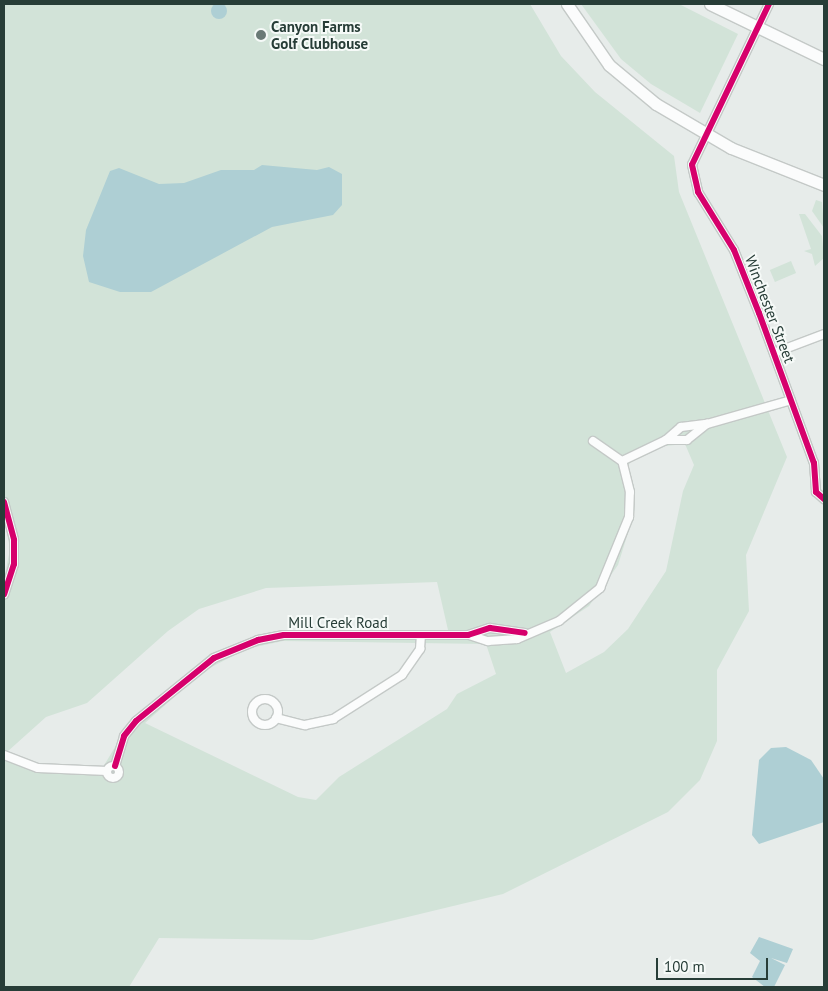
<!DOCTYPE html>
<style>
body{margin:0}
#map{position:relative;width:828px;height:991px;overflow:hidden;background:#e7ecea;font-family:"PT Sans",sans-serif}
div>[style]{position:absolute}
[style*='--x']{left:calc(var(--x)*1px);top:calc(var(--y)*1px);width:calc(var(--w)*1px);rotate:calc(var(--a)*1deg)}
.green>*{inset:0;background:#d2e3d8;transform-origin:0 0}
.water>*{inset:0;background:#aecfd4}
.round{border-radius:50%}
.roads{filter:drop-shadow(1px 0 #c4c9c7) drop-shadow(-1px 0 #c4c9c7) drop-shadow(0 1px #c4c9c7) drop-shadow(0 -1px #c4c9c7)}
.minor>*{height:8px;margin:-4px;padding:0 4px;transform-origin:4px;border-radius:4px;background:#fbfcfc}
.minor>.ring{margin:-4px;padding:0;box-sizing:content-box;background:none;border:8px solid #fbfcfc;border-radius:50%}
.secondary>*{height:11px;margin:-5.5px;padding:0 5.5px;transform-origin:5.5px;border-radius:5.5px;background:#fbfcfc}
.cycleway>*{height:6px;margin:-3px;padding:0 3px;transform-origin:3px;border-radius:3px;background:#d6006c}
.dots>*{width:14px;height:14px;translate:-50% -50%;box-sizing:border-box;border:2px solid #f6faf8;border-radius:50%}
span{translate:-50% -50%;white-space:nowrap;text-align:center;line-height:1.15;-webkit-text-stroke:4px #f6faf8;paint-order:stroke}
.poi-label{font-size:15px;color:#273d37;font-weight:700}
.left{translate:0 -50%;text-align:left}
.street-label{font-size:15px;color:#273d37}
.frame{position:absolute;inset:0;border:5px solid #273d37;pointer-events:none}
.scale{position:absolute;left:656px;top:958px;width:112px;height:22px;box-sizing:border-box;border:2px solid #273d37;border-top:0;padding-left:6px;font-size:15px;line-height:18px;white-space:nowrap;color:#273d37;-webkit-text-stroke:4px #f6faf8;paint-order:stroke}
</style>
<div id="map">
<div class="green">
<i style="clip-path:polygon(evenodd,4px 4px,530px 4px,561px 56px,595px 92px,674px 156px,679px 192px,787px 457px,746px 555px,749px 611px,717px 670px,717px 741px,700px 780px,668px 812px,503px 894px,312px 940px,159px 938px,129px 987px,4px 987px,4px 580px,10px 549px,4px 519px,4px 4px,685px 444px,694px 465px,683px 491px,666px 571px,628px 629px,604px 652px,566px 673px,550px 632px,589px 606px,618px 565px,632px 520px,634px 499px,627px 467px,633px 459px,665px 446px,685px 444px,4px 4px,437px 582px,448px 630px,278px 632px,255px 636px,210px 654px,132px 719px,103px 767px,39px 764px,7px 752px,46px 717px,87px 703px,168px 631px,199px 609px,266px 588px,437px 582px,4px 4px,283px 641px,486px 644px,496px 674px,457px 694px,447px 709px,339px 777px,316px 800px,298px 797px,145px 723px,202px 672px,246px 649px,283px 641px)"></i>
<i style="clip-path:polygon(581px 4px,679px 4px,738px 34px,700px 113px,651px 84px,621px 59px)"></i>
<i style="clip-path:polygon(816px 200px,822px 202px,824px 228px,812px 211px)"></i>
<i style="clip-path:polygon(799px 214px,805px 214px,822px 236px,824px 258px,815px 266px,812px 254px,804px 251px,811px 249px)"></i>
<i style="left:791px;top:261px;width:13px;height:23px;rotate:67deg"></i>
</div>
<div class="water">
<i class="round" style="left:211px;top:3px;width:16px;height:16px"></i>
<i style="clip-path:polygon(262px 165px,317px 170px,329px 167px,342px 174px,342px 205px,333px 215px,272px 227px,151px 292px,120px 292px,89px 282px,83px 256px,86px 230px,110px 171px,119px 168px,159px 184px,184px 183px,221px 170px,254px 170px)"></i>
<i style="clip-path:polygon(786px 747px,811px 760px,824px 779px,824px 822px,759px 844px,752px 835px,759px 760px,771px 748px)"></i>
<i style="clip-path:polygon(759px 937px,793px 949px,787px 963px,771px 958px,785px 965px,774px 987px,765px 987px,752px 977px,760px 961px,750px 953px)"></i>
</div>
<div class="roads">
<div class="minor">
<i style="--x:769;--y:4;--w:178;--a:115.6"></i>
<i style="--x:692;--y:165;--w:28;--a:77"></i>
<i style="--x:698;--y:192;--w:68;--a:58.2"></i>
<i style="--x:734;--y:250;--w:68;--a:68.4"></i>
<i style="--x:759;--y:313;--w:160;--a:69.9"></i>
<i style="--x:814;--y:463;--w:29;--a:86"></i>
<i style="--x:816;--y:492;--w:11;--a:41"></i>
<i style="--x:774;--y:353;--w:53;--a:-20.8"></i>
<i style="--x:666;--y:440;--w:21;--a:0"></i>
<i style="--x:687;--y:440;--w:26;--a:-39"></i>
<i style="--x:593;--y:441;--w:35;--a:35"></i>
<i style="--x:4;--y:502;--w:39;--a:75"></i>
<i style="--x:14;--y:540;--w:24;--a:90"></i>
<i style="--x:14;--y:564;--w:32;--a:108"></i>
<i style="--x:469;--y:635;--w:20;--a:18"></i>
<i style="--x:488;--y:641;--w:29;--a:-4"></i>
<i style="--x:517;--y:639;--w:46;--a:-23.2"></i>
<i style="--x:559;--y:621;--w:53;--a:-38.8"></i>
<i style="--x:600;--y:588;--w:77;--a:-67.8"></i>
<i style="--x:629;--y:517;--w:25;--a:-88"></i>
<i style="--x:630;--y:492;--w:32;--a:-104"></i>
<i style="--x:622;--y:461;--w:49;--a:-25.5"></i>
<i style="--x:666;--y:440;--w:20;--a:-41"></i>
<i style="--x:681;--y:427;--w:26;--a:-7"></i>
<i style="--x:707;--y:424;--w:87;--a:-15.9"></i>
<i class="ring" style="left:252px;top:699px;width:18px;height:18px"></i>
<i style="--x:276;--y:718;--w:30;--a:14"></i>
<i style="--x:305;--y:725;--w:29;--a:-12"></i>
<i style="--x:333;--y:719;--w:82;--a:-32.5"></i>
<i style="--x:402;--y:675;--w:32;--a:-55"></i>
<i style="--x:420;--y:649;--w:14;--a:-86"></i>
<i style="--x:4;--y:755;--w:36;--a:21"></i>
<i style="--x:38;--y:768;--w:69;--a:2.5"></i>
<i class="ring" style="left:107px;top:766px;width:4px;height:4px"></i>
<i style="--x:115;--y:766;--w:31;--a:-73"></i>
<i style="--x:124;--y:736;--w:19;--a:-51"></i>
<i style="--x:136;--y:721;--w:100;--a:-38.9"></i>
<i style="--x:214;--y:658;--w:48;--a:-22.2"></i>
<i style="--x:258;--y:640;--w:26;--a:-11"></i>
<i style="--x:284;--y:635;--w:184;--a:0"></i>
<i style="--x:468;--y:635;--w:23;--a:-18"></i>
<i style="--x:490;--y:628;--w:35;--a:8"></i>
</div>
<div class="secondary">
<i style="--x:567;--y:4;--w:74;--a:55.5"></i>
<i style="--x:609;--y:65;--w:61;--a:39.7"></i>
<i style="--x:656;--y:104;--w:87;--a:30.4"></i>
<i style="--x:731;--y:148;--w:100;--a:21.7"></i>
<i style="--x:710;--y:4;--w:127;--a:25.8"></i>
</div>
</div>
<div class="cycleway">
<i style="--x:769;--y:4;--w:178;--a:115.6"></i>
<i style="--x:692;--y:165;--w:28;--a:77"></i>
<i style="--x:698;--y:192;--w:68;--a:58.2"></i>
<i style="--x:734;--y:250;--w:68;--a:68.4"></i>
<i style="--x:759;--y:313;--w:160;--a:69.9"></i>
<i style="--x:814;--y:463;--w:29;--a:86"></i>
<i style="--x:816;--y:492;--w:11;--a:41"></i>
<i style="--x:4;--y:502;--w:39;--a:75"></i>
<i style="--x:14;--y:540;--w:24;--a:90"></i>
<i style="--x:14;--y:564;--w:32;--a:108"></i>
<i style="--x:115;--y:766;--w:31;--a:-73"></i>
<i style="--x:124;--y:736;--w:19;--a:-51"></i>
<i style="--x:136;--y:721;--w:100;--a:-38.9"></i>
<i style="--x:214;--y:658;--w:48;--a:-22.2"></i>
<i style="--x:258;--y:640;--w:26;--a:-11"></i>
<i style="--x:284;--y:635;--w:184;--a:0"></i>
<i style="--x:468;--y:635;--w:23;--a:-18"></i>
<i style="--x:490;--y:628;--w:35;--a:8"></i>
</div>
<div class="dots">
<i style="left:261px;top:35px;background:#6a7a76"></i>
</div>
<div class="poi-label">
<span class="left" style="left:271px;top:35px">Canyon Farms<br>Golf Clubhouse</span>
</div>
<div class="street-label">
<span style="left:770px;top:309px;rotate:69deg">Winchester Street</span>
<span style="left:338px;top:623px">Mill Creek Road</span>
</div>
<div class="frame"></div>
<div class="scale">100 m</div>
</div>
